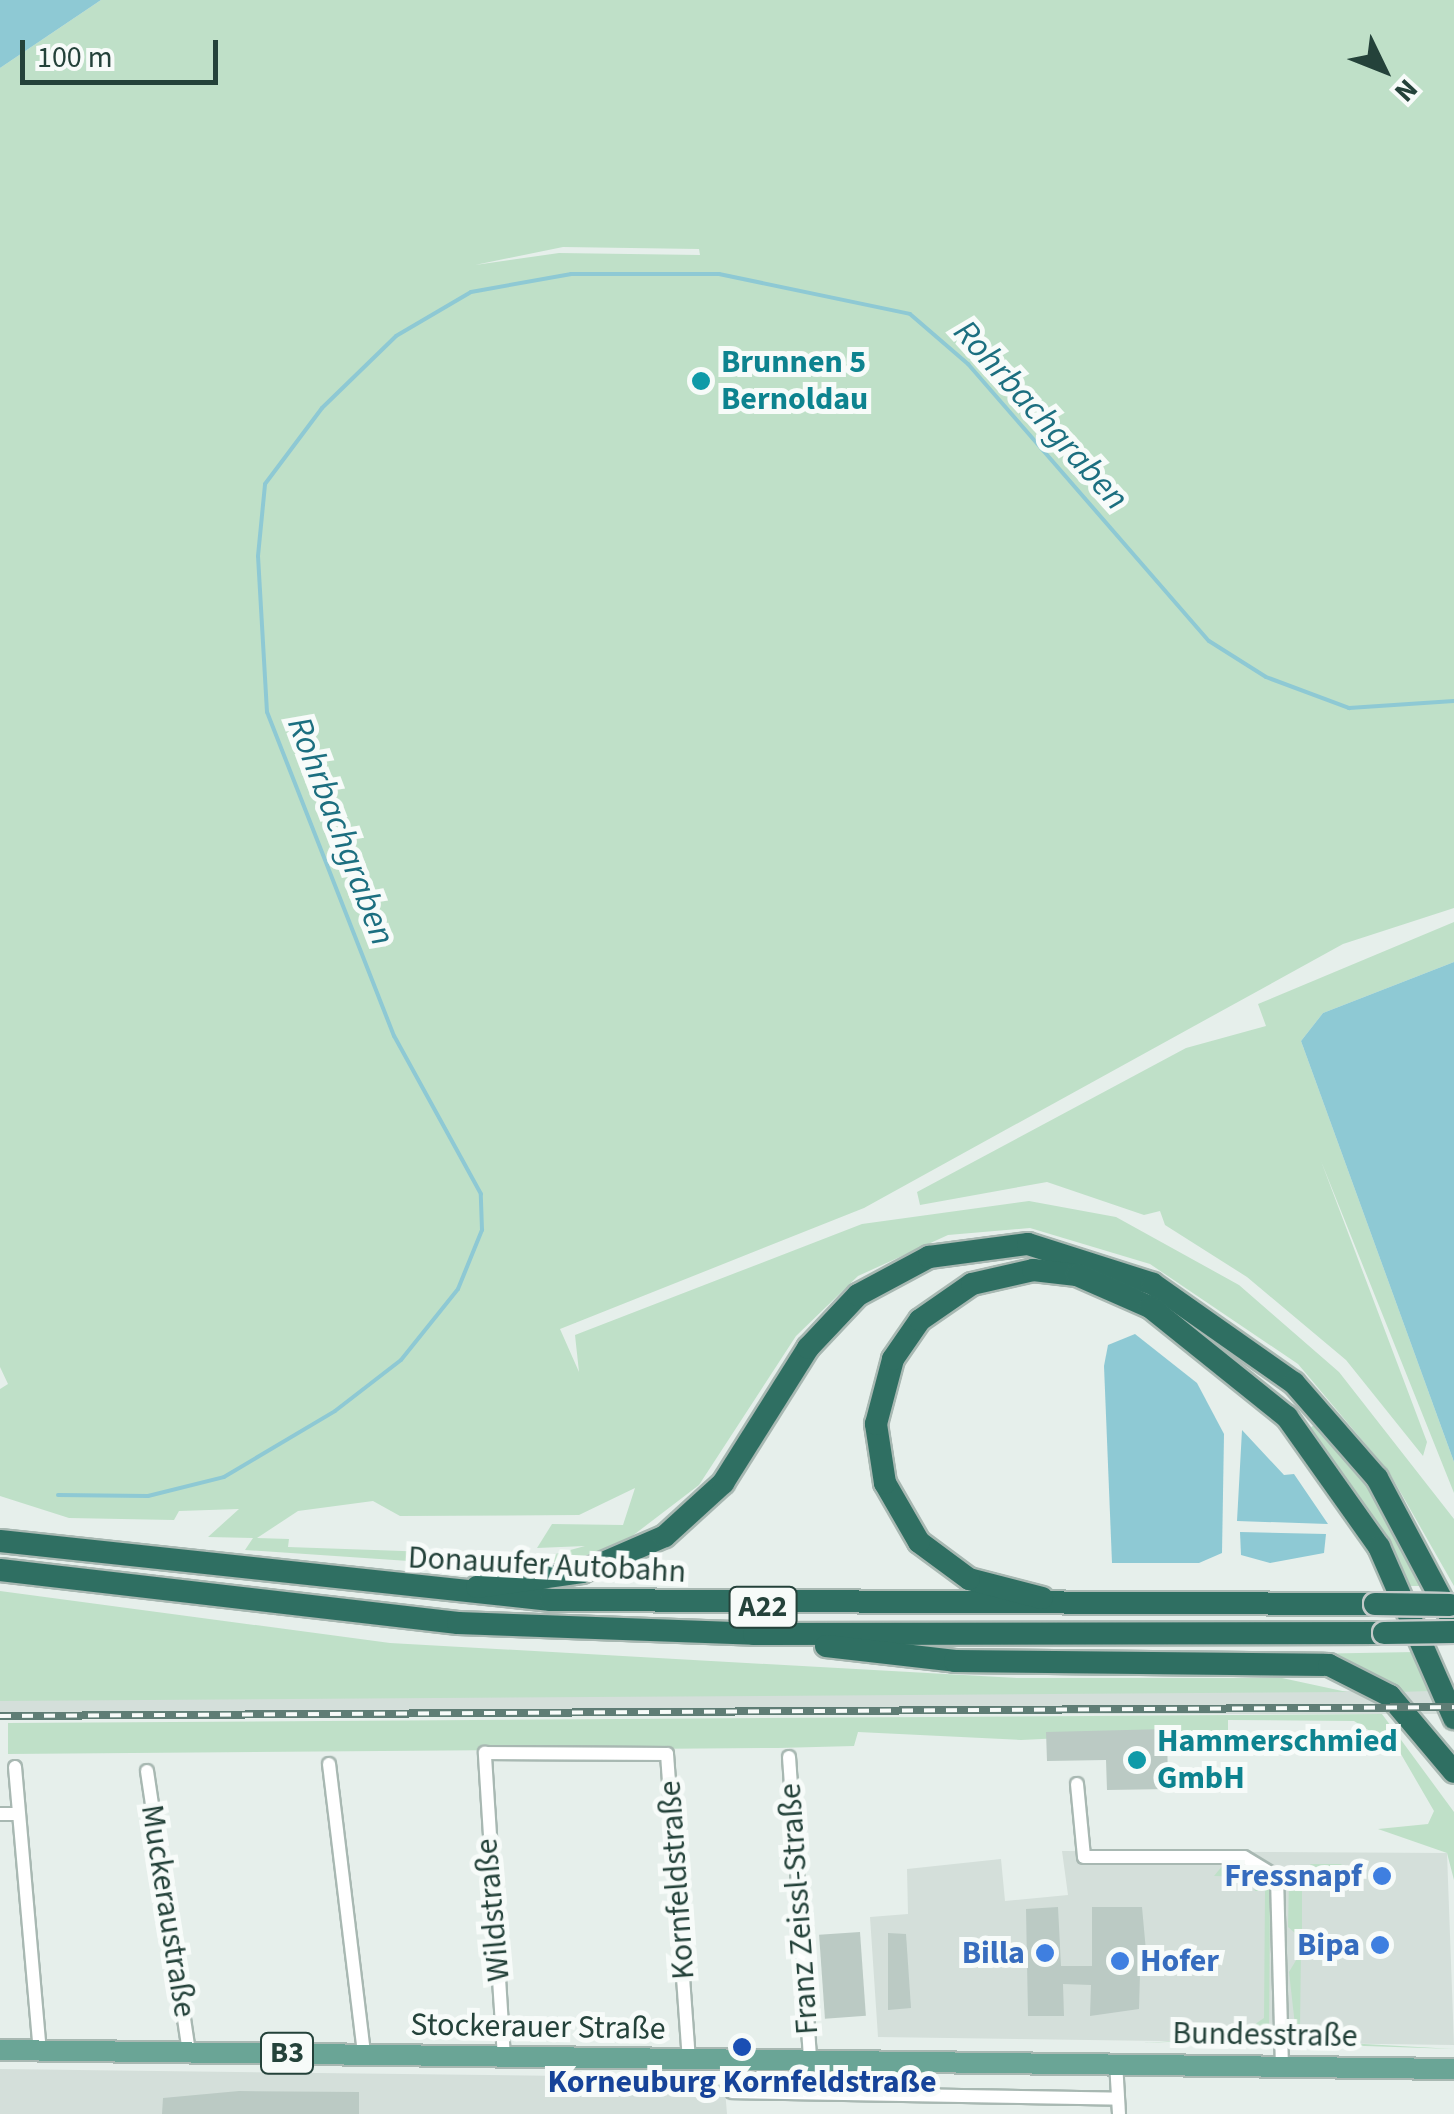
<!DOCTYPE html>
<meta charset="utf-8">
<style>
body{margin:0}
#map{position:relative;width:1454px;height:2114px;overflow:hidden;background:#e6efeb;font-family:"Source Sans 3",sans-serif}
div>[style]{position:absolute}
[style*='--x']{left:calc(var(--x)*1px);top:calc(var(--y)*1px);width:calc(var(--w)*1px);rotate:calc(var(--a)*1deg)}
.built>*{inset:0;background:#d4dfda;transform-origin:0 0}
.green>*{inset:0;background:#bfe0c8}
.water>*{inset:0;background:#8ec9d4}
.stream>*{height:4px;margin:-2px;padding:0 2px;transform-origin:2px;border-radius:2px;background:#8ec9d4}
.building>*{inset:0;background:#bbcac4;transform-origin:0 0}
.roads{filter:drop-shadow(2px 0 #a8b8b2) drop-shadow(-2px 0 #a8b8b2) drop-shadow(0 2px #a8b8b2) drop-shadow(0 -2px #a8b8b2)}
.minor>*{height:12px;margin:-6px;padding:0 6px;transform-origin:6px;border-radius:6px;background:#fff}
.primary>*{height:20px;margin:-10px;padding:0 10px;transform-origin:10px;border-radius:10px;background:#6aa596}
.motorway>*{height:22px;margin:-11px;padding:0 11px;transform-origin:11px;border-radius:11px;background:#2f6f62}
.rail>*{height:8px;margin-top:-4px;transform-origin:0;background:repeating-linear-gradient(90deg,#f7fbf9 0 11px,#5f7d75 0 22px);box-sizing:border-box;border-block:2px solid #5f7d75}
.bridges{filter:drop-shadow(2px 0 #c2cac8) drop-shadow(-2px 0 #c2cac8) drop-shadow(0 2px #c2cac8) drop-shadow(0 -2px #c2cac8)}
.motorway-bridge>*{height:22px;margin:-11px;padding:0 11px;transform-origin:11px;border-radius:11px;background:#2f6f62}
.dots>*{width:28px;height:28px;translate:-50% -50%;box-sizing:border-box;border:5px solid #f7fbf9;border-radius:50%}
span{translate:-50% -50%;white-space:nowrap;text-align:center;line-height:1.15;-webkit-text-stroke:10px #f7fbf9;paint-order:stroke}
.shield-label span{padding:2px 8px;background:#f7fbf9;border:2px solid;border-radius:8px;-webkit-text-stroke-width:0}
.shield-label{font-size:30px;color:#24423a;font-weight:700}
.culture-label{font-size:32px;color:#0d838f;font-weight:700}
.left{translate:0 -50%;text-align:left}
.street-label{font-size:32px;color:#24423a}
.shop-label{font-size:32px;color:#366cbe;font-weight:700}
.right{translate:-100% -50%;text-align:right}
.transit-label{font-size:32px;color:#164399;font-weight:700}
.water-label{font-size:35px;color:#1c6f80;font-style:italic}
.north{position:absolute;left:1334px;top:20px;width:100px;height:100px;-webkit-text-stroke:8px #f7fbf9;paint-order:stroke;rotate:133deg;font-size:28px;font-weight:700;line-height:40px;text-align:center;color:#24423a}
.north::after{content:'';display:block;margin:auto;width:35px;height:45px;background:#24423a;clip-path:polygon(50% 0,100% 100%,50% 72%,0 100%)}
.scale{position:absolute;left:20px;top:40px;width:198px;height:45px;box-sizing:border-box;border:5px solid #24423a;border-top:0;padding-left:12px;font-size:30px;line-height:35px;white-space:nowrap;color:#24423a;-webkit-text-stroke:8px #f7fbf9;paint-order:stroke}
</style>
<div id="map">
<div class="built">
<i style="left:1454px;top:1691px;width:23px;height:1454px;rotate:90deg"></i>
<i style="clip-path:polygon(1062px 1851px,1447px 1853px,1454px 2045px,878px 2037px,870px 1917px,908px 1914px,907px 1869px,1001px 1859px,1005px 1901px,1068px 1895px)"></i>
<i style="clip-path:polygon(0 2069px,724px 2078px,727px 2114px,0 2114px)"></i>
</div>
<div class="green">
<i style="clip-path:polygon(evenodd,101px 0,1454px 0,1454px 908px,1343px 944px,864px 1208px,560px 1329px,579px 1372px,575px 1335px,862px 1224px,1029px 1201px,1116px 1217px,1239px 1285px,1339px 1372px,1454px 1519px,1454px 1586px,1389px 1472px,1298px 1364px,1150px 1264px,1030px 1228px,948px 1235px,858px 1276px,796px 1336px,699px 1485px,627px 1540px,574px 1560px,497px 1567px,245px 1550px,253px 1538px,208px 1537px,239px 1509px,179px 1511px,174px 1520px,69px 1518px,0 1496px,0 1389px,8px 1384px,0 1367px,0 68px,101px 0,563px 247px,699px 249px,700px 255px,559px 253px,475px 265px,563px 247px,101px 0,635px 1488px,623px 1525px,552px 1524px,537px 1548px,585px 1546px,548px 1556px,288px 1547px,289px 1539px,257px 1538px,298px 1511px,373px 1501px,400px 1516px,579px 1515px,635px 1488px)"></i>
<i style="clip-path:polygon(1454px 922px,1454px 962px,1323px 1013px,1301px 1041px,1454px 1462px,1454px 1493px,1321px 1161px,1427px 1442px,1423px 1456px,1346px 1360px,1247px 1277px,1165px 1225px,1160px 1211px,1144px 1215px,1047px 1182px,920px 1205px,917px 1192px,1186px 1048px,1266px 1026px,1258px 1004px)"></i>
<i style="clip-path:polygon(1320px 1420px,1381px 1504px,1425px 1586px,1408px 1586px,1309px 1429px)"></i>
<i style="clip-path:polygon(0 1591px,390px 1643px,1017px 1678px,1282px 1678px,1347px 1692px,0 1701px)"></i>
<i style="clip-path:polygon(1415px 1652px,1431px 1691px,1397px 1692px,1303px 1654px)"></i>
<i style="clip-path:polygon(1382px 1714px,1454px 1812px,1454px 1880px,1447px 1853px,1378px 1829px,1428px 1824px,1434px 1811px,1398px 1749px,1354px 1721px,1228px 1720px,1228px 1730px,1021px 1740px,858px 1732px,854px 1746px,778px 1748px,8px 1754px,8px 1723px)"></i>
<i style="clip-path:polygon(1311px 1864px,1341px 1864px,1349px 1874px,1302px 1874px,1302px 1939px,1288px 1927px,1289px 1880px)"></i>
<i style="clip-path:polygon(1223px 1865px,1258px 1870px,1270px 1883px,1269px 2038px,1142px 2043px,1193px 2040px,1194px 2029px,1239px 2035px,1264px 2018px,1265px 1891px,1255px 1891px,1251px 1877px,1214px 1876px)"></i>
<i style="clip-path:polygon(1301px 1952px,1300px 2029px,1311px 2030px,1310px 2041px,1454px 2049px,1306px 2044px,1295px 2025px,1289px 1972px)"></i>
</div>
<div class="water">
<i style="clip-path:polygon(0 0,101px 0,0 68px)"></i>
<i style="clip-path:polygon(1454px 962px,1454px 1462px,1301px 1041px,1323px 1013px)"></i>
<i style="clip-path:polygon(1135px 1334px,1197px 1383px,1224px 1434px,1222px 1553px,1199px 1563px,1112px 1563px,1104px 1366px,1108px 1345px)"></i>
<i style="clip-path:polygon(1242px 1430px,1284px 1475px,1294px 1474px,1328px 1524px,1237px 1521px)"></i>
<i style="clip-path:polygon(1240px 1532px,1326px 1534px,1324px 1553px,1270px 1563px,1241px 1555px)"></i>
</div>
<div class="stream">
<i style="--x:58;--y:1495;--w:90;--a:0.6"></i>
<i style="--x:148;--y:1496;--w:78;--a:-14"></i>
<i style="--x:224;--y:1477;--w:129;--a:-30.7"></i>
<i style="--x:335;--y:1411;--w:83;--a:-37.7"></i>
<i style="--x:401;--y:1360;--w:91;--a:-51.2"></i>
<i style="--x:458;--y:1289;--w:64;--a:-67.9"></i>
<i style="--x:482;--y:1230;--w:36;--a:-92"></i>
<i style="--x:481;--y:1194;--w:180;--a:-118.8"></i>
<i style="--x:394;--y:1036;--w:348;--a:-111.4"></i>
<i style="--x:267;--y:712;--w:156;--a:-93.3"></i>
<i style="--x:258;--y:556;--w:72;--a:-84.4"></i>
<i style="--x:265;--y:484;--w:95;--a:-53.1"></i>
<i style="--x:322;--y:408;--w:103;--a:-44.2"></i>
<i style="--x:396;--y:336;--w:87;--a:-30.4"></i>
<i style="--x:471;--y:292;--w:102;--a:-10.2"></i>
<i style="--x:571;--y:274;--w:148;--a:0"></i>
<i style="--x:719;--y:274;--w:195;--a:11.8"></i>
<i style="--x:910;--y:314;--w:77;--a:40.8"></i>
<i style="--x:968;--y:364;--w:367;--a:49"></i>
<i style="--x:1209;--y:641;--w:67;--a:32.3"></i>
<i style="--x:1266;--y:677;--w:89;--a:20.5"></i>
<i style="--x:1349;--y:708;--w:105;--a:-3.8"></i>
</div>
<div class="building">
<i style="clip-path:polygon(1167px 1729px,1168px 1789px,1107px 1790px,1106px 1760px,1047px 1761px,1046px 1732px)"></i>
<i style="clip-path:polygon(1058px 1907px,1061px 1966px,1092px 1966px,1092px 1907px,1142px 1907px,1148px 1973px,1140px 1973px,1139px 2009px,1090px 2016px,1091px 1985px,1063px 1984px,1064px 2016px,1028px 2016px,1026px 1909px)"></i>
<i style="left:860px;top:1932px;width:84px;height:41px;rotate:86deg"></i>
<i style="clip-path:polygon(888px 1933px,906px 1934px,911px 2008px,888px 2010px)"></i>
<i style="clip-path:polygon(239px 2091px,359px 2092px,359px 2114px,162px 2114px,163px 2098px)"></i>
</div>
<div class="roads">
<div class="minor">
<i style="--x:789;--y:1757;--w:305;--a:86"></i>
<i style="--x:329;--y:1764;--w:293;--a:83.1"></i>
<i style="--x:15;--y:1767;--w:284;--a:85"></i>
<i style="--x:147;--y:1771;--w:284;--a:81.5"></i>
<i style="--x:1077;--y:1784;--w:73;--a:84.5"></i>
<i style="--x:1084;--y:1857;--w:160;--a:0"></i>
<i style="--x:1244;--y:1857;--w:39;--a:31"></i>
<i style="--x:1277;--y:1877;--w:187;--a:88.5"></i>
<i style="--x:0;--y:1814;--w:18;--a:0"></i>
<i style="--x:504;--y:2058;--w:306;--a:-93.6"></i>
<i style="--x:485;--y:1753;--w:182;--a:0.3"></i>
<i style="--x:667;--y:1754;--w:306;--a:85.9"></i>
<i style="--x:1116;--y:2062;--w:52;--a:86.7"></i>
<i style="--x:732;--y:2092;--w:386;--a:1"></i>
</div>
<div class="primary">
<i style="--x:0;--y:2050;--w:1454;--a:0.75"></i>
</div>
<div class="motorway">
<i style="--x:0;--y:1541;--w:554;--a:6.11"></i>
<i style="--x:551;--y:1600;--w:824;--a:0.28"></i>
<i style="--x:0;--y:1570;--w:461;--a:6.6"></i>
<i style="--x:458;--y:1623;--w:296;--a:2.1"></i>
<i style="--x:754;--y:1634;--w:630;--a:-0.09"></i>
<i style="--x:477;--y:1587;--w:106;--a:-8.1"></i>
<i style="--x:582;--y:1572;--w:90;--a:-23.4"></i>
<i style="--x:665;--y:1536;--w:79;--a:-42.4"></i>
<i style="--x:723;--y:1483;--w:160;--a:-57.8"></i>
<i style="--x:808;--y:1348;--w:73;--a:-46.7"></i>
<i style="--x:858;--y:1295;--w:81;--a:-28.2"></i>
<i style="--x:929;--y:1257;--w:100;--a:-7.5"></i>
<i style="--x:1028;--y:1244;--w:131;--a:17.7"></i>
<i style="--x:1153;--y:1284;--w:172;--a:35.1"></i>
<i style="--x:1294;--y:1383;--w:126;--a:48.9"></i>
<i style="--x:1377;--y:1478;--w:164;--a:62"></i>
<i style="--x:1042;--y:1598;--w:75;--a:-165.4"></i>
<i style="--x:969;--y:1579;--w:62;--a:-143.5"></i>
<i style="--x:919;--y:1542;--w:68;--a:-120"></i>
<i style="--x:885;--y:1483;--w:60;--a:-98.7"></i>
<i style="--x:876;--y:1424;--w:67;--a:-75.3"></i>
<i style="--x:893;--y:1359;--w:47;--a:-55.3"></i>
<i style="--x:920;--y:1320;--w:63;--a:-34.7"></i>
<i style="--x:972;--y:1284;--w:63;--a:-12.9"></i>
<i style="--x:1033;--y:1270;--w:44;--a:6.5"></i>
<i style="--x:1077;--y:1275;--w:80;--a:23.7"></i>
<i style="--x:1150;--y:1307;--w:176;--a:38.8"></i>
<i style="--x:1287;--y:1417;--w:159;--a:54.7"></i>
<i style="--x:1379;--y:1547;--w:187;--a:66.3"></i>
<i style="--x:826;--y:1646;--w:130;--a:6.6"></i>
<i style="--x:955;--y:1661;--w:374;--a:0.6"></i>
<i style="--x:1329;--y:1665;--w:68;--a:26.9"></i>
<i style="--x:1390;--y:1696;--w:99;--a:49.9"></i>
</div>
</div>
<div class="rail">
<i style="--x:0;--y:1716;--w:1454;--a:-0.35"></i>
</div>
<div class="bridges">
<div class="motorway-bridge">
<i style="--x:1375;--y:1604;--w:75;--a:0.8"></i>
<i style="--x:1384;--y:1633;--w:70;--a:-0.8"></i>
</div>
</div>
<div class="dots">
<i style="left:701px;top:381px;background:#0f9aa8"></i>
<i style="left:1137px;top:1760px;background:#0f9aa8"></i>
<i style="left:1382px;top:1876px;background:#3f7fe0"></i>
<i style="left:1380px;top:1945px;background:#3f7fe0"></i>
<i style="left:1045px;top:1953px;background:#3f7fe0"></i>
<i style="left:1120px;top:1961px;background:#3f7fe0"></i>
<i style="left:742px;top:2047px;background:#1a4fb4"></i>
</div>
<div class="shield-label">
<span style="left:763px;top:1607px">A22</span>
<span style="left:287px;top:2053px">B3</span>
</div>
<div class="culture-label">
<span class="left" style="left:721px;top:381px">Brunnen 5<br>Bernoldau</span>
<span class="left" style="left:1157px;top:1760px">Hammerschmied<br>GmbH</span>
</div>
<div class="street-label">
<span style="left:547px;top:1565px;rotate:3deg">Donauufer Autobahn</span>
<span style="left:677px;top:1880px;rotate:-94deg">Kornfeldstraße</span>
<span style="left:799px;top:1909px;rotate:-94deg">Franz Zeissl-Straße</span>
<span style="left:493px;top:1910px;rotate:-95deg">Wildstraße</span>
<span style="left:168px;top:1911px;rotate:81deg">Muckeraustraße</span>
<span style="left:538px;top:2027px;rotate:1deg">Stockerauer Straße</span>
<span style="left:1265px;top:2035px;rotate:1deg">Bundesstraße</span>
</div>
<div class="shop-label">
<span class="right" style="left:1362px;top:1876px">Fressnapf</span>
<span class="right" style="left:1360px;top:1945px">Bipa</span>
<span class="right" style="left:1025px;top:1953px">Billa</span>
<span class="left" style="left:1140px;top:1961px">Hofer</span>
</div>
<div class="transit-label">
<span style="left:742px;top:2082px">Korneuburg Kornfeldstraße</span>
</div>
<div class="water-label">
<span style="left:1041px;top:415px;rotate:48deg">Rohrbachgraben</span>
<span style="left:341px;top:831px;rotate:69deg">Rohrbachgraben</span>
</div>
<div class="north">N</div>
<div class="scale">100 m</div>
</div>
